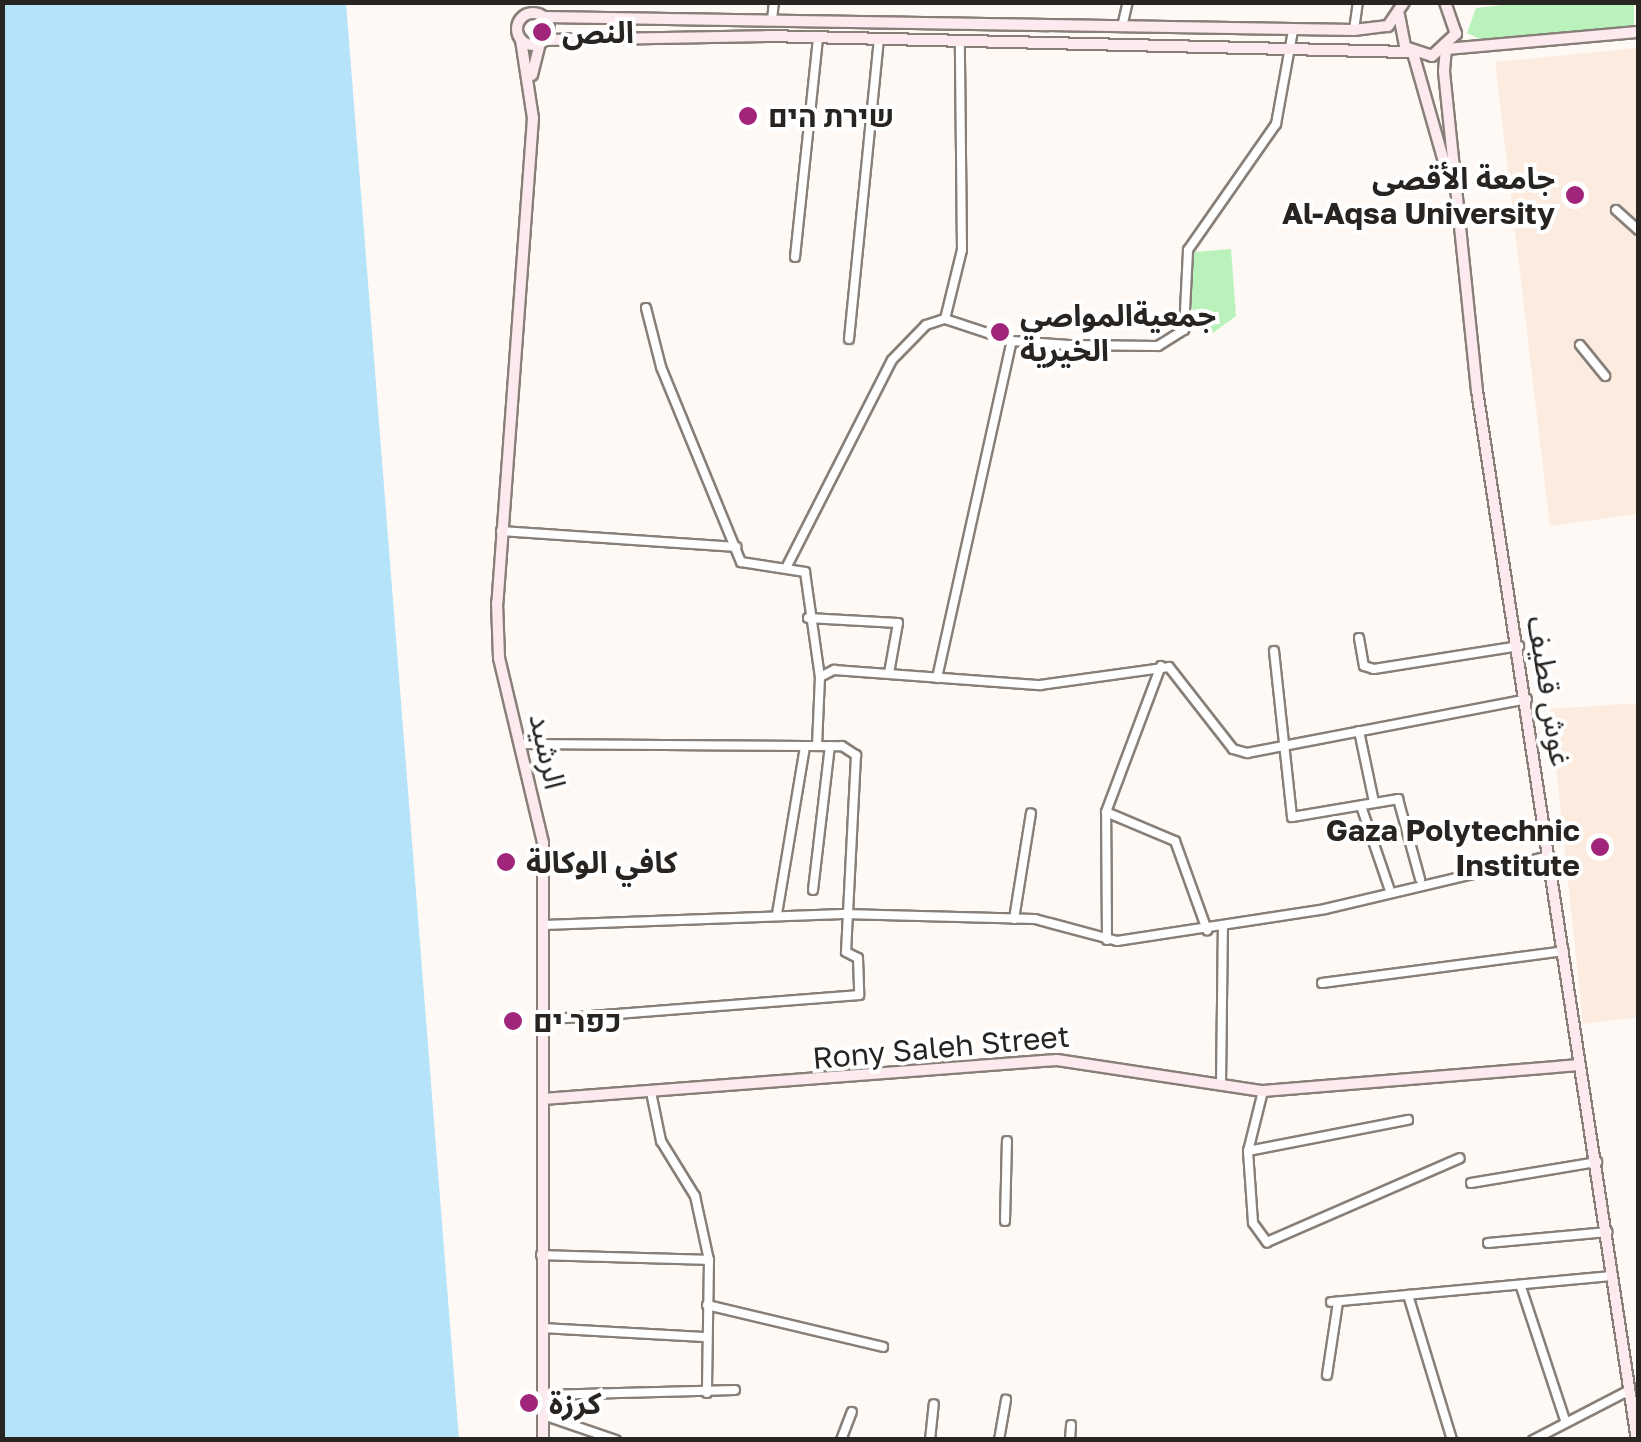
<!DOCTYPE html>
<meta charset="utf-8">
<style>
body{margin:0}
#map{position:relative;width:1641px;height:1442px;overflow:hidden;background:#fef9f4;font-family:"Golos Text","Noto Sans Arabic",Heebo,sans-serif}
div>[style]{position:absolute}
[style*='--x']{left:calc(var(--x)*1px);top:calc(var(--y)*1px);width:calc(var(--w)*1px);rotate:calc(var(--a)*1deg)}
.built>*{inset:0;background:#fbecdf}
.green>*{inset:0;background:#baf2bc}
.water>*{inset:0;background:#b5e3f9}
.roads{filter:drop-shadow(2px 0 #877f78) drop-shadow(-2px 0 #877f78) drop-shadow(0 2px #877f78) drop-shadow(0 -2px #877f78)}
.street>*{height:8px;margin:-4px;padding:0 4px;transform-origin:4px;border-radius:4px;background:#fff}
.secondary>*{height:10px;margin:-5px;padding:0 5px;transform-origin:5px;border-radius:5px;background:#fceaee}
.secondary>.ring{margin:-5px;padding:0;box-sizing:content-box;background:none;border:10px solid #fceaee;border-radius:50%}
.dots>*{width:28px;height:28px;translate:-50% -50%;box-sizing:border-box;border:5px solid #fff;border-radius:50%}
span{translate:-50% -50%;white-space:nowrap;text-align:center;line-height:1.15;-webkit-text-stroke:8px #fff;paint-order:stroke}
.poi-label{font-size:30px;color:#272421;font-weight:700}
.left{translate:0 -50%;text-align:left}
.right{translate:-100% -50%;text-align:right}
.street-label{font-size:30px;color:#272421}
.frame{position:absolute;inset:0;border:5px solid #272421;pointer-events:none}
</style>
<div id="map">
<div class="built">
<i style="clip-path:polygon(1638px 48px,1638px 514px,1550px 526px,1495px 62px)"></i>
<i style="clip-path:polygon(1638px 703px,1638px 1017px,1583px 1024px,1550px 709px)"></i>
</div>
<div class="green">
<i style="clip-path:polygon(1530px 2px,1634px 3px,1634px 27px,1486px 42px,1467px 33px,1476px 8px)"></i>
<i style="clip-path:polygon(1231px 249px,1236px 316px,1213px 333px,1189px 305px,1193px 252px)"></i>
</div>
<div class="water">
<i style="clip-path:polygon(3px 2px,346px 3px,459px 1439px,3px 1439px)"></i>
</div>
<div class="roads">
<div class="street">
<i style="--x:772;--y:20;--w:18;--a:-84"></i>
<i style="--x:1122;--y:27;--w:26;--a:-77"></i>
<i style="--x:1354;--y:30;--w:28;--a:-82"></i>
<i style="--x:1616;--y:210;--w:30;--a:42"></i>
<i style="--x:795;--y:257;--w:219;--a:-84"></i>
<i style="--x:646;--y:308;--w:61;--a:75.7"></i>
<i style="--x:661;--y:367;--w:211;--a:67.7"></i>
<i style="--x:741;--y:562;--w:65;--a:8.9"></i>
<i style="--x:805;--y:572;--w:106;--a:81.9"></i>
<i style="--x:820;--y:677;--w:69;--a:92.5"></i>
<i style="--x:945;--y:319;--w:71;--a:-76.2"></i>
<i style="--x:962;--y:250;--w:207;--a:-90.6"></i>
<i style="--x:849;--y:339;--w:300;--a:-84.3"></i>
<i style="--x:1580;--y:345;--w:40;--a:51"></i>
<i style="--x:501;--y:531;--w:236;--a:3.9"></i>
<i style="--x:786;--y:568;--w:233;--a:-63"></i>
<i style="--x:892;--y:360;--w:49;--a:-45.8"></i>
<i style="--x:926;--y:325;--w:20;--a:-18"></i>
<i style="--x:945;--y:319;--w:71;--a:18.2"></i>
<i style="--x:1012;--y:341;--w:57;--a:4"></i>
<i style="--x:1069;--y:345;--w:89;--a:0.6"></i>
<i style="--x:1158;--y:346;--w:31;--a:-32"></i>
<i style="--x:1184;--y:330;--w:80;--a:-87.1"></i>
<i style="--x:1188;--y:250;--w:154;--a:-55.1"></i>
<i style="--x:1276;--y:124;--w:96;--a:-79.7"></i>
<i style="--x:808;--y:618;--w:90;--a:3.2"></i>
<i style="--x:898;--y:623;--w:51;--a:100.2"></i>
<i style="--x:1359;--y:638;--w:28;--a:80"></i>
<i style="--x:1364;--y:666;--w:10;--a:17"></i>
<i style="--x:1374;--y:669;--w:147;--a:-9"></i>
<i style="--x:1274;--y:651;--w:167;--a:83.8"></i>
<i style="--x:1292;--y:817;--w:108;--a:-9.6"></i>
<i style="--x:1398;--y:799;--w:83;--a:74.6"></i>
<i style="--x:820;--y:677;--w:16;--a:-27"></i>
<i style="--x:834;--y:670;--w:207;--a:4.2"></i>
<i style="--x:1040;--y:685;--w:130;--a:-7.9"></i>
<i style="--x:1169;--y:667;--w:104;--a:52"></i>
<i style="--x:1233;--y:749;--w:15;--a:16"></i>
<i style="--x:1247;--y:753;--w:285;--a:-10.9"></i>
<i style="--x:937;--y:678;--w:345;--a:-77.5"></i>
<i style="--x:1359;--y:731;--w:73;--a:78.1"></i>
<i style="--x:521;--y:744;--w:321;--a:0.4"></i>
<i style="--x:842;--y:746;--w:17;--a:33"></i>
<i style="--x:856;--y:755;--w:197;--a:92.9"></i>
<i style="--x:846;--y:952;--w:13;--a:27"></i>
<i style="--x:858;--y:958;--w:37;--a:88"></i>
<i style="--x:859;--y:995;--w:316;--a:175.5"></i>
<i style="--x:1361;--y:806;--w:87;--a:71.1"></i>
<i style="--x:1106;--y:812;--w:75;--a:22.8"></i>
<i style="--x:1175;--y:841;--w:95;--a:70.2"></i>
<i style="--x:813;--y:890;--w:145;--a:-83.3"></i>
<i style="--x:777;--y:914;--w:170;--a:-80.5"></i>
<i style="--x:1014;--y:919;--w:107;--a:-80.9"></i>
<i style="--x:544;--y:925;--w:299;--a:-2.1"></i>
<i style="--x:843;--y:914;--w:192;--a:1.5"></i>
<i style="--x:1035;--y:919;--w:85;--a:15"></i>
<i style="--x:1117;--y:941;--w:210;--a:-8.7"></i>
<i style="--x:1325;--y:909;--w:231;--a:-13.3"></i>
<i style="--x:1107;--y:940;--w:128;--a:-90.4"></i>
<i style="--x:1106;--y:812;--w:156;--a:-69.4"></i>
<i style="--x:1322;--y:983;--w:244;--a:-7.5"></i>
<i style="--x:1221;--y:1084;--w:155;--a:-89.3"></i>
<i style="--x:1263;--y:1091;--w:62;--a:104"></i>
<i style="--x:1248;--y:1151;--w:72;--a:86"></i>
<i style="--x:1253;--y:1223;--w:24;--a:54"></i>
<i style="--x:1267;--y:1242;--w:210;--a:-23.5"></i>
<i style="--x:652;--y:1097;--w:45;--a:78.4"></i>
<i style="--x:661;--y:1141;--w:65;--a:58.3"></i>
<i style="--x:695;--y:1196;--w:66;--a:77.7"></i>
<i style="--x:709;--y:1260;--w:133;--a:90.9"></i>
<i style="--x:1248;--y:1151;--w:163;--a:-11"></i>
<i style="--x:1471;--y:1183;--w:128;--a:-9.5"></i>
<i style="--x:1005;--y:1221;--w:80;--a:-88.6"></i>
<i style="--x:1488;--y:1243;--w:120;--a:-5.3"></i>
<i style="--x:541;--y:1255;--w:168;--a:1.7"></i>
<i style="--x:1521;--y:1287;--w:140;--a:71.7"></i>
<i style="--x:1408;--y:1295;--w:152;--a:73.1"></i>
<i style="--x:1331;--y:1302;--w:283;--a:-5.3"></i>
<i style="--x:707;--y:1305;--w:181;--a:13.4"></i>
<i style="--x:542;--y:1328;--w:162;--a:3.2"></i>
<i style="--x:1327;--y:1375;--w:74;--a:-81.4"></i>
<i style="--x:543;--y:1395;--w:192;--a:-1.5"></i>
<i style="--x:543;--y:1415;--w:77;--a:18.9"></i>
<i style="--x:841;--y:1440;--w:30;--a:-69"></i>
<i style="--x:930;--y:1440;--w:36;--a:-84"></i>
<i style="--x:999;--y:1440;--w:41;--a:-80.1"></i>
<i style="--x:1070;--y:1440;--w:15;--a:-86"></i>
<i style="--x:1533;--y:1440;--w:107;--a:-27.3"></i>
</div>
<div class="secondary">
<i class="ring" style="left:517px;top:13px;width:22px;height:22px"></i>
<i style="--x:1399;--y:15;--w:33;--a:79"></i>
<i style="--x:1405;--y:47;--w:28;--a:18"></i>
<i style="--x:1432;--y:56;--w:33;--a:-43"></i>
<i style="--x:1456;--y:34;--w:34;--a:-109"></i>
<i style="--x:544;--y:17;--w:810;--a:0.92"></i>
<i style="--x:1354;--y:30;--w:34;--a:-7"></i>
<i style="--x:1388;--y:26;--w:29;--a:-56"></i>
<i style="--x:521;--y:40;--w:79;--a:81.3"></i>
<i style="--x:533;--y:118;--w:486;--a:94.2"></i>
<i style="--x:497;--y:603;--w:55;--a:87.9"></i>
<i style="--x:499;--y:658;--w:190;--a:76.6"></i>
<i style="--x:543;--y:843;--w:597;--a:90"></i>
<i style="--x:545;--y:40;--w:222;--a:-1"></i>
<i style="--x:767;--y:36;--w:642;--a:1.43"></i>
<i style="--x:1413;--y:53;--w:138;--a:74.1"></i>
<i style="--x:532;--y:75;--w:32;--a:-76"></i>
<i style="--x:543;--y:1099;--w:515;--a:-4.34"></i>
<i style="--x:1057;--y:1060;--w:208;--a:8.6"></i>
<i style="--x:1263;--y:1091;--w:318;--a:-4.7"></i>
<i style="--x:1637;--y:1440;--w:1061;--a:-98.67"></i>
<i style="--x:1477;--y:391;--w:322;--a:-95.9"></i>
<i style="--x:1444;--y:71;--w:22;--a:-85"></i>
<i style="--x:1446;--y:49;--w:193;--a:-5.1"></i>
</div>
</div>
<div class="dots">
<i style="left:542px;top:32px;background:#a1267b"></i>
<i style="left:748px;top:116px;background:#a1267b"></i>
<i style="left:1575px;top:195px;background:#a1267b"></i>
<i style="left:1000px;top:332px;background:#a1267b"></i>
<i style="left:1600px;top:847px;background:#a1267b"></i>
<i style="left:506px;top:862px;background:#a1267b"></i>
<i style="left:513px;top:1021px;background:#a1267b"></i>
<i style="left:529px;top:1403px;background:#a1267b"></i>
</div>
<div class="poi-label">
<span class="left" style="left:562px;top:32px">النص</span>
<span class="left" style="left:768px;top:116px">שירת הים</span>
<span class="right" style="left:1555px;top:195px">جامعة الأقصى<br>Al-Aqsa University</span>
<span class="left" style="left:1020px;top:332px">جمعيةالمواصي<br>الخيرية</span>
<span class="right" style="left:1580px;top:847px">Gaza Polytechnic<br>Institute</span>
<span class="left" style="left:526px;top:862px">كافي الوكالة</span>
<span class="left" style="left:533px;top:1021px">כפר ים</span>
<span class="left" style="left:549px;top:1403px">كرزة</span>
</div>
<div class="street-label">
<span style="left:1550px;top:691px;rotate:81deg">غوش قطيف</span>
<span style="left:548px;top:751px;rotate:77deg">الرشيد</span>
<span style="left:941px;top:1047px;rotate:-5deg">Rony Saleh Street</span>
</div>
<div class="frame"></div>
</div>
